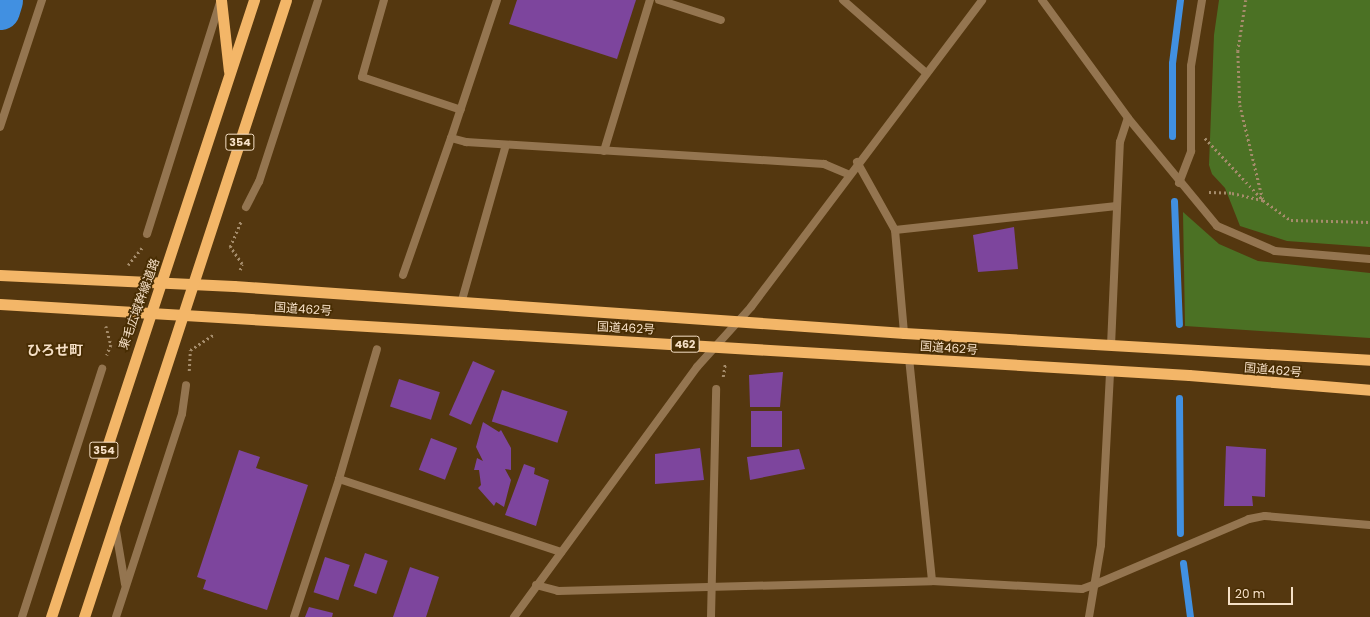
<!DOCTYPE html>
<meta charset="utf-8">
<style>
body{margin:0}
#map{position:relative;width:1370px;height:617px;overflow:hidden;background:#54370f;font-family:Poppins,"Noto Sans JP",sans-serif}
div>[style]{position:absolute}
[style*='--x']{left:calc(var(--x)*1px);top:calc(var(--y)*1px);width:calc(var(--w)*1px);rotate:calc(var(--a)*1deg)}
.green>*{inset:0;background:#4b7124}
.stream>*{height:7px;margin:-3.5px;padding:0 3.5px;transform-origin:3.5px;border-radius:3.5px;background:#4190e1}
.river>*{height:39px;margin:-19.5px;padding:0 19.5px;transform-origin:19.5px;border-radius:19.5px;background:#4190e1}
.building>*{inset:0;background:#7d459d;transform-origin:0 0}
.path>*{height:2.5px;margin-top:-1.25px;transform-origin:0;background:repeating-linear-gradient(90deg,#a58c6b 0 2px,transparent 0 5px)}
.service>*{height:8px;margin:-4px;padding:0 4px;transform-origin:4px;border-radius:4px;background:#947550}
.minor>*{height:8px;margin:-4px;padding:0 4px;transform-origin:4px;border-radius:4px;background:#947550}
.tertiary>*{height:8px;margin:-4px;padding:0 4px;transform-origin:4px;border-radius:4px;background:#947550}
.trunk>*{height:11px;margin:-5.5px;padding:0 5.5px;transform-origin:5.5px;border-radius:5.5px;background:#f3b668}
span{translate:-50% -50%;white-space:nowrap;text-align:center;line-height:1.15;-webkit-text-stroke:3.5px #482d03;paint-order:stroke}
.shield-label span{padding:1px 3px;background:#482d03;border:1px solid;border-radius:3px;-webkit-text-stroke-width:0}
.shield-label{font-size:11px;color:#f6e0c7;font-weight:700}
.street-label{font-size:12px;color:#f6e0c7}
.quarter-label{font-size:14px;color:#f6e0c7;font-weight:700}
.scale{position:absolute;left:1228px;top:587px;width:65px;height:18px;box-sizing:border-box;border:2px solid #f6e0c7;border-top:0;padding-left:5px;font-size:12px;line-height:14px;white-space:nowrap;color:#f6e0c7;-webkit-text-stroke:3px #482d03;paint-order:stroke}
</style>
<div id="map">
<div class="green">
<i style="clip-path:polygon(1219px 0,1370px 0,1370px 247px,1287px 241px,1240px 226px,1225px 188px,1212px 174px,1209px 165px,1214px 35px)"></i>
<i style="clip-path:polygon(1183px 212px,1219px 244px,1258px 261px,1370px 273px,1370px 338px,1185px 326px)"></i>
</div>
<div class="stream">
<i style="--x:1172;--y:136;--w:73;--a:-90"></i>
<i style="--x:1172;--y:63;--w:64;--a:-82.8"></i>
<i style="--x:1174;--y:201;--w:123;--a:87.7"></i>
<i style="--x:1179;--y:398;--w:135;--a:89.6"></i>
<i style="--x:1183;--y:563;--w:54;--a:82.6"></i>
</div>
<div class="river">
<i style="--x:0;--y:10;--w:10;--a:-73"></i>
</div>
<div class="building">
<i style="clip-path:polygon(517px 0,636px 0,617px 59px,509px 24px)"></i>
<i style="clip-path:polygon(1014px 227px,1018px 269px,978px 272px,973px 235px)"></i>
<i style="left:473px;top:361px;width:24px;height:59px;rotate:24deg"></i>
<i style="clip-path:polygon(783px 372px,780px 407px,750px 407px,749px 375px)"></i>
<i style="left:399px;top:379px;width:43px;height:29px;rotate:18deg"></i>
<i style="left:502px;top:390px;width:69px;height:33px;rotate:18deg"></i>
<i style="left:751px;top:411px;width:31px;height:36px"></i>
<i style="clip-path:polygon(483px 422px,499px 432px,501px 430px,511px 448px,511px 470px,505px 469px,511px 480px,504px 507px,496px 502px,494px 506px,478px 488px,481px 485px,479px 470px,474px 470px,477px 458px,483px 461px,476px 447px)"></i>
<i style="left:431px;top:438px;width:28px;height:34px;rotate:21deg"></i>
<i style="clip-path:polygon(1226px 446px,1266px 449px,1265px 497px,1252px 496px,1253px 506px,1224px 506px)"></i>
<i style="clip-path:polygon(700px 448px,704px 480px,655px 484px,655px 454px)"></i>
<i style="clip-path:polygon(799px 449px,805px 469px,750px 480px,747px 457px)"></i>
<i style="clip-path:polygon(239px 450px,260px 457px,256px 468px,308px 485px,267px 610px,203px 589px,206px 580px,197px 577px)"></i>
<i style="clip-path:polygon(524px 464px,535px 468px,534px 474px,549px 480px,536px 526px,505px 515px)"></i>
<i style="left:365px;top:553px;width:24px;height:35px;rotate:19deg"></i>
<i style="left:325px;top:557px;width:26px;height:37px;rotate:18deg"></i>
<i style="clip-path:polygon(410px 567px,439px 577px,426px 617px,393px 617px)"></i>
<i style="clip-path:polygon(309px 607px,333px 613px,332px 617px,305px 617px)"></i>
</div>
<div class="path">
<i style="--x:1246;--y:0;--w:52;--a:98.9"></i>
<i style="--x:1238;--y:51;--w:54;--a:87.9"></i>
<i style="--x:1240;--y:105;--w:98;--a:76.4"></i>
<i style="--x:1263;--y:200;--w:34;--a:36"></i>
<i style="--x:1291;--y:220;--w:79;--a:1.5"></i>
<i style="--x:1205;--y:138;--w:85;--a:46.9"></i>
<i style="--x:1209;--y:192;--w:23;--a:2"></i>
<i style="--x:1232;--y:193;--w:32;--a:13"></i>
<i style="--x:128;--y:265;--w:22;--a:-51"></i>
<i style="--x:240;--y:270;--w:6;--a:-72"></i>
<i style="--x:242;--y:264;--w:21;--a:-125"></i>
<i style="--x:230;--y:247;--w:28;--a:-67"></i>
<i style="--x:106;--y:326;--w:20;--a:75"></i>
<i style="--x:111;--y:345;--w:11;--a:112"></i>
<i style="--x:189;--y:371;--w:21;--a:-87"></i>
<i style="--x:190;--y:350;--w:30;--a:-33"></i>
<i style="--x:723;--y:377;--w:13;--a:-81"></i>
</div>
<div class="service">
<i style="--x:659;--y:0;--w:65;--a:17.9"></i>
<i style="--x:857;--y:162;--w:78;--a:60.8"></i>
<i style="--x:895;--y:230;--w:103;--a:85"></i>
<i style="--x:246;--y:207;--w:28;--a:-63"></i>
<i style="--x:259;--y:182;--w:191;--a:-72"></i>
<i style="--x:895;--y:230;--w:223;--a:-6.2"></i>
<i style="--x:403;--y:275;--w:145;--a:-70.7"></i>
<i style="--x:909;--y:358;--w:224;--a:84.1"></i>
<i style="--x:339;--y:479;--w:135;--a:-73.7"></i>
<i style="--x:115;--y:525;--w:60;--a:80.4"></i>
<i style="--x:536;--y:585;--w:23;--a:15"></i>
<i style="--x:558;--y:591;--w:374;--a:-1.5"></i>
<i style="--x:932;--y:581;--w:150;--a:3.1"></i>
<i style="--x:1082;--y:589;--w:15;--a:-20"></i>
<i style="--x:22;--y:617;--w:261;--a:-72.1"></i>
<i style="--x:116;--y:617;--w:213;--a:-72"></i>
<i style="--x:182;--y:414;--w:29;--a:-82"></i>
</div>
<div class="minor">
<i style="--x:384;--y:0;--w:80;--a:105.9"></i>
<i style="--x:362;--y:77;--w:104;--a:18.4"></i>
<i style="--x:497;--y:0;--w:145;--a:108.4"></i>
<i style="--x:451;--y:138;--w:16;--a:15"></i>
<i style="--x:466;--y:142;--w:359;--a:3.5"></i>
<i style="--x:824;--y:164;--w:26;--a:23"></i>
<i style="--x:843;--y:0;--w:111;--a:41.3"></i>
<i style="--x:0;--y:127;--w:134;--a:-71.7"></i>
<i style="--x:604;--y:151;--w:158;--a:-73.1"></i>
<i style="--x:1179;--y:183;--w:34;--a:-69"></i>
<i style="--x:1191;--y:151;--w:85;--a:-90"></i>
<i style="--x:1191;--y:66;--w:67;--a:-80.5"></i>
<i style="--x:147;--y:234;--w:243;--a:-72.5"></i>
<i style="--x:462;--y:300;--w:161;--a:-74.2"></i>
<i style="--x:1111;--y:346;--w:204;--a:-87.5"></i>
<i style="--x:1120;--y:142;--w:25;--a:-72"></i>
<i style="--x:1096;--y:584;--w:166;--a:-23"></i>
<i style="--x:1249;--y:519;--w:16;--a:-11"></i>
<i style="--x:1265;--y:516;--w:105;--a:4.9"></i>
<i style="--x:294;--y:617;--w:145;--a:-71.9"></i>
<i style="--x:339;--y:479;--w:234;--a:18.2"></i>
<i style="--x:711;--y:617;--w:228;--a:-88.7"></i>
<i style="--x:1089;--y:617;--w:73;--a:-80.5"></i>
<i style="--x:1101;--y:545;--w:174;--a:-87"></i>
</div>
<div class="tertiary">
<i style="--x:1042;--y:0;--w:146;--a:53.9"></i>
<i style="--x:1128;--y:118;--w:140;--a:50.5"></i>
<i style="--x:1217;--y:226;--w:63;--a:23.3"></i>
<i style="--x:1275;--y:251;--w:95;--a:4.8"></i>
<i style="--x:514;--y:617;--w:310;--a:-53.8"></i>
<i style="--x:697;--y:367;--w:81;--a:-48"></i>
<i style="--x:751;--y:307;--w:384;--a:-53"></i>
</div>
<div class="trunk">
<i style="--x:221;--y:0;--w:71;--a:83.6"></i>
<i style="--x:0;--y:275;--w:234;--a:2.7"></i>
<i style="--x:234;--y:286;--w:672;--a:4.01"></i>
<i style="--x:904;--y:333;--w:467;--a:3.3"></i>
<i style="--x:0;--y:304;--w:1191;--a:3.42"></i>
<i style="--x:1189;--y:375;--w:182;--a:4.7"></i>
<i style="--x:51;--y:617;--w:650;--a:-71.79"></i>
<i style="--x:84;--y:617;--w:649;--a:-71.87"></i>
</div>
<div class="shield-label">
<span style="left:240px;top:142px">354</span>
<span style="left:685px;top:344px">462</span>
<span style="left:104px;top:450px">354</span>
</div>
<div class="street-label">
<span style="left:139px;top:304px;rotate:-70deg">東毛広域幹線道路</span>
<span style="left:303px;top:309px;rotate:4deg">国道462号</span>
<span style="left:626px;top:328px;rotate:3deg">国道462号</span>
<span style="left:949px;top:348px;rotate:4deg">国道462号</span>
<span style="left:1273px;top:370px;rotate:5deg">国道462号</span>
</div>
<div class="quarter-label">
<span style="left:55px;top:350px">ひろせ町</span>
</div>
<div class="scale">20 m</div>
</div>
